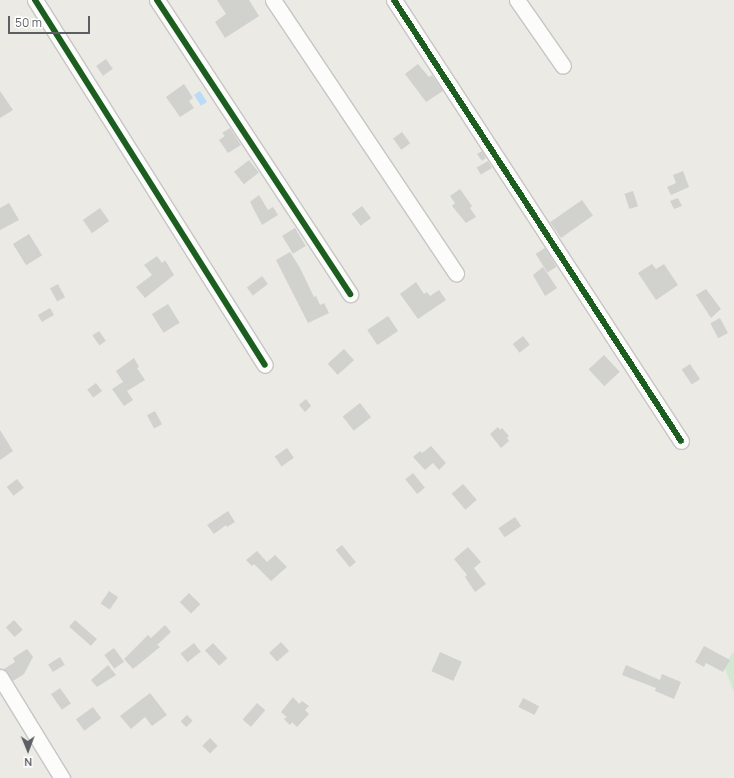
<!DOCTYPE html>
<style>
body{margin:0}
#map{position:relative;width:734px;height:778px;overflow:hidden;background:#ebeae5;font-family:Manrope,sans-serif}
div>[style]{position:absolute}
[style*='--x']{left:calc(var(--x)*1px);top:calc(var(--y)*1px);width:calc(var(--w)*1px);rotate:calc(var(--a)*1deg)}
.green>*{inset:0;background:#d3e7d1}
.water>*{inset:0;background:#b9dbf5;transform-origin:0 0}
.building>*{inset:0;background:#d1d1ce;transform-origin:0 0}
.roads{filter:drop-shadow(1px 0 #c6c6c6) drop-shadow(-1px 0 #c6c6c6) drop-shadow(0 1px #c6c6c6) drop-shadow(0 -1px #c6c6c6)}
.minor>*{height:15px;margin:-7.5px;padding:0 7.5px;transform-origin:7.5px;border-radius:7.5px;background:#fcfcfb}
.cycleway>*{height:6px;margin:-3px;padding:0 3px;transform-origin:3px;border-radius:3px;background:#1b5e20}
span{translate:-50% -50%;white-space:nowrap;text-align:center;line-height:1.15;-webkit-text-stroke:3px #fff;paint-order:stroke}
.north{position:absolute;left:8px;top:730px;width:40px;height:40px;-webkit-text-stroke:3px #fff;paint-order:stroke;rotate:179deg;font-size:11px;font-weight:700;line-height:16px;text-align:center;color:#5b5e63}
.north::after{content:'';display:block;margin:auto;width:14px;height:18px;background:#5b5e63;clip-path:polygon(50% 0,100% 100%,50% 72%,0 100%)}
.scale{position:absolute;left:8px;top:16px;width:82px;height:18px;box-sizing:border-box;border:2px solid #5b5e63;border-top:0;padding-left:5px;font-size:12px;line-height:14px;white-space:nowrap;color:#5b5e63;-webkit-text-stroke:3px #fff;paint-order:stroke}
</style>
<div id="map">
<div class="green">
<i style="clip-path:polygon(734px 651px,734px 692px,724px 666px)"></i>
</div>
<div class="water">
<i style="left:200px;top:91px;width:13px;height:7px;rotate:58deg"></i>
</div>
<div class="building">
<i style="clip-path:polygon(217px 0,249px 0,259px 16px,225px 38px,215px 22px,226px 14px)"></i>
<i style="left:106px;top:59px;width:12px;height:12px;rotate:55deg"></i>
<i style="clip-path:polygon(418px 64px,429px 77px,432px 75px,443px 91px,426px 102px,405px 74px)"></i>
<i style="clip-path:polygon(184px 84px,193px 98px,189px 101px,194px 108px,180px 117px,166px 97px)"></i>
<i style="clip-path:polygon(0 91px,13px 110px,0 118px)"></i>
<i style="clip-path:polygon(230px 128px,241px 145px,228px 153px,219px 140px,225px 136px,222px 133px)"></i>
<i style="left:402px;top:132px;width:14px;height:11px;rotate:54deg"></i>
<i style="clip-path:polygon(482px 151px,486px 158px,482px 161px,477px 154px)"></i>
<i style="left:249px;top:160px;width:16px;height:19px;rotate:52deg"></i>
<i style="left:488px;top:161px;width:8px;height:13px;rotate:60deg"></i>
<i style="clip-path:polygon(683px 171px,689px 187px,671px 195px,667px 187px,676px 183px,673px 175px)"></i>
<i style="clip-path:polygon(460px 189px,472px 206px,470px 208px,476px 217px,466px 223px,452px 206px,455px 203px,450px 196px)"></i>
<i style="left:633px;top:191px;width:16px;height:9px;rotate:72deg"></i>
<i style="clip-path:polygon(259px 195px,268px 210px,273px 207px,278px 215px,262px 225px,250px 202px)"></i>
<i style="clip-path:polygon(678px 198px,682px 206px,674px 209px,670px 201px)"></i>
<i style="left:582px;top:200px;width:19px;height:39px;rotate:55deg"></i>
<i style="clip-path:polygon(9px 203px,19px 220px,0 230px,0 208px)"></i>
<i style="left:362px;top:206px;width:15px;height:13px;rotate:53deg"></i>
<i style="left:100px;top:208px;width:16px;height:21px;rotate:55deg"></i>
<i style="left:295px;top:228px;width:21px;height:15px;rotate:59deg"></i>
<i style="left:29px;top:234px;width:25px;height:19px;rotate:58deg"></i>
<i style="left:545px;top:248px;width:22px;height:11px;rotate:58deg"></i>
<i style="clip-path:polygon(290px 252px,300px 268px,314px 297px,316px 296px,320px 305px,324px 303px,329px 313px,308px 323px,276px 260px)"></i>
<i style="clip-path:polygon(157px 256px,162px 263px,165px 260px,174px 275px,145px 298px,136px 287px,152px 275px,144px 265px)"></i>
<i style="clip-path:polygon(652px 264px,656px 269px,664px 264px,678px 285px,656px 300px,638px 273px)"></i>
<i style="clip-path:polygon(543px 267px,557px 288px,545px 296px,533px 275px)"></i>
<i style="left:262px;top:276px;width:10px;height:19px;rotate:53deg"></i>
<i style="clip-path:polygon(416px 282px,424px 294px,427px 292px,430px 296px,439px 290px,446px 300px,418px 319px,400px 294px)"></i>
<i style="left:58px;top:284px;width:15px;height:9px;rotate:62deg"></i>
<i style="clip-path:polygon(706px 289px,721px 309px,711px 318px,696px 295px)"></i>
<i style="left:168px;top:304px;width:22px;height:19px;rotate:58deg"></i>
<i style="left:50px;top:308px;width:8px;height:14px;rotate:60deg"></i>
<i style="left:388px;top:316px;width:18px;height:25px;rotate:56deg"></i>
<i style="left:720px;top:318px;width:17px;height:11px;rotate:62deg"></i>
<i style="left:99px;top:331px;width:12px;height:8px;rotate:55deg"></i>
<i style="left:523px;top:336px;width:11px;height:13px;rotate:52deg"></i>
<i style="left:344px;top:349px;width:15px;height:22px;rotate:48deg"></i>
<i style="left:604px;top:355px;width:23px;height:21px;rotate:47deg"></i>
<i style="clip-path:polygon(134px 358px,139px 367px,137px 368px,145px 380px,127px 391px,133px 400px,124px 406px,112px 389px,123px 382px,116px 371px)"></i>
<i style="left:690px;top:364px;width:18px;height:10px;rotate:56deg"></i>
<i style="left:96px;top:383px;width:10px;height:11px;rotate:53deg"></i>
<i style="clip-path:polygon(306px 399px,311px 406px,305px 412px,299px 405px)"></i>
<i style="left:360px;top:403px;width:18px;height:22px;rotate:52deg"></i>
<i style="left:155px;top:411px;width:15px;height:9px;rotate:62deg"></i>
<i style="clip-path:polygon(498px 427px,500px 430px,502px 428px,509px 436px,507px 438px,509px 441px,501px 448px,490px 434px)"></i>
<i style="clip-path:polygon(0 430px,13px 451px,0 460px)"></i>
<i style="clip-path:polygon(431px 446px,446px 463px,439px 470px,433px 463px,425px 470px,413px 457px,420px 451px,422px 453px)"></i>
<i style="left:287px;top:448px;width:12px;height:15px;rotate:55deg"></i>
<i style="left:413px;top:473px;width:19px;height:10px;rotate:51deg"></i>
<i style="left:17px;top:479px;width:11px;height:13px;rotate:52deg"></i>
<i style="left:463px;top:484px;width:21px;height:15px;rotate:49deg"></i>
<i style="clip-path:polygon(228px 511px,235px 522px,227px 527px,226px 525px,214px 534px,207px 525px)"></i>
<i style="left:515px;top:517px;width:11px;height:20px;rotate:56deg"></i>
<i style="left:342px;top:545px;width:22px;height:8px;rotate:51deg"></i>
<i style="clip-path:polygon(468px 547px,481px 562px,474px 568px,486px 584px,475px 592px,465px 577px,467px 575px,454px 559px)"></i>
<i style="clip-path:polygon(257px 551px,267px 562px,275px 555px,287px 567px,271px 581px,254px 564px,252px 566px,246px 560px)"></i>
<i style="left:109px;top:591px;width:11px;height:15px;rotate:34deg"></i>
<i style="left:189px;top:593px;width:16px;height:13px;rotate:45deg"></i>
<i style="left:14px;top:620px;width:13px;height:11px;rotate:48deg"></i>
<i style="left:75px;top:620px;width:29px;height:9px;rotate:41deg"></i>
<i style="clip-path:polygon(165px 625px,171px 632px,157px 645px,160px 647px,133px 669px,124px 659px,148px 635px,151px 638px)"></i>
<i style="left:281px;top:642px;width:12px;height:16px;rotate:48deg"></i>
<i style="left:194px;top:643px;width:11px;height:17px;rotate:52deg"></i>
<i style="left:213px;top:643px;width:21px;height:11px;rotate:47deg"></i>
<i style="clip-path:polygon(704px 646px,730px 660px,723px 672px,706px 663px,704px 667px,695px 662px)"></i>
<i style="left:114px;top:648px;width:17px;height:12px;rotate:54deg"></i>
<i style="clip-path:polygon(27px 649px,33px 657px,24px 674px,13px 681px,4px 669px,15px 662px,13px 658px)"></i>
<i style="left:440px;top:652px;width:24px;height:21px;rotate:24deg"></i>
<i style="left:60px;top:657px;width:9px;height:14px;rotate:58deg"></i>
<i style="clip-path:polygon(108px 665px,116px 675px,97px 687px,91px 680px)"></i>
<i style="clip-path:polygon(626px 665px,660px 680px,662px 674px,681px 682px,674px 699px,655px 691px,656px 688px,622px 675px)"></i>
<i style="left:60px;top:688px;width:19px;height:11px;rotate:55deg"></i>
<i style="clip-path:polygon(150px 693px,167px 715px,152px 726px,145px 717px,131px 729px,120px 716px)"></i>
<i style="clip-path:polygon(293px 697px,299px 704px,302px 701px,309px 706px,305px 710px,309px 714px,297px 727px,292px 722px,290px 725px,284px 719px,287px 717px,281px 712px)"></i>
<i style="left:523px;top:698px;width:18px;height:10px;rotate:27deg"></i>
<i style="left:257px;top:703px;width:11px;height:22px;rotate:41deg"></i>
<i style="left:93px;top:707px;width:14px;height:21px;rotate:54deg"></i>
<i style="left:187px;top:715px;width:8px;height:9px;rotate:45deg"></i>
<i style="left:210px;top:738px;width:11px;height:11px;rotate:45deg"></i>
</div>
<div class="roads">
<div class="minor">
<i style="--x:35;--y:0;--w:431;--a:57.8"></i>
<i style="--x:157;--y:0;--w:352;--a:56.7"></i>
<i style="--x:273;--y:0;--w:329;--a:56.2"></i>
<i style="--x:394;--y:0;--w:526;--a:56.94"></i>
<i style="--x:517;--y:0;--w:80;--a:55.1"></i>
<i style="--x:0;--y:677;--w:119;--a:58.5"></i>
</div>
</div>
<div class="cycleway">
<i style="--x:35;--y:0;--w:431;--a:57.8"></i>
<i style="--x:157;--y:0;--w:352;--a:56.7"></i>
<i style="--x:394;--y:0;--w:526;--a:56.94"></i>
</div>
<div class="north">N</div>
<div class="scale">50 m</div>
</div>
